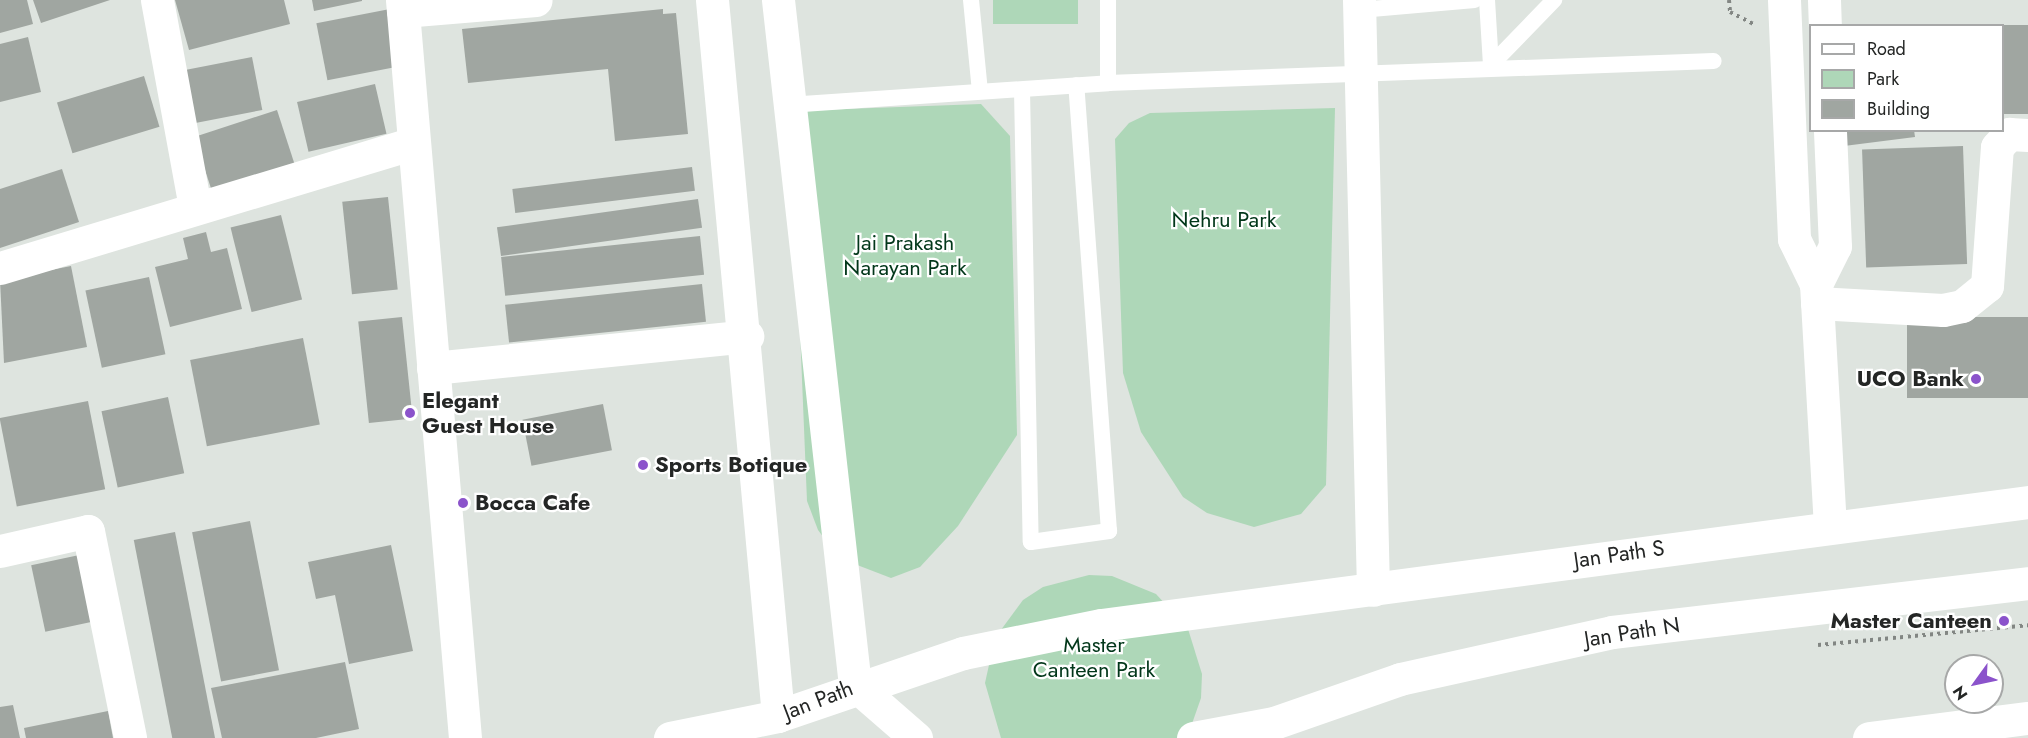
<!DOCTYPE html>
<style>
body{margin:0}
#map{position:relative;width:2028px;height:738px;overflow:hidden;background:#dee4df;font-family:Jost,sans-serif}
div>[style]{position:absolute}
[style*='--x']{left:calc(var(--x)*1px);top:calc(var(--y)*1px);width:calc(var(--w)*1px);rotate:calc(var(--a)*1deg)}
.green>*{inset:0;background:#aed7b8;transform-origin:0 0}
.building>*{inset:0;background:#a0a6a1;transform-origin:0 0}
.path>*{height:4px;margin-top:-2px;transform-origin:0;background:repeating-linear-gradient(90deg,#828683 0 3px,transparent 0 7.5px)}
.lane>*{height:16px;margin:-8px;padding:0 8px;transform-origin:8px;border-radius:8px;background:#fff}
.street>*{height:33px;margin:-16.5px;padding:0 16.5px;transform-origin:16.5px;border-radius:16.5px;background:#fff}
.secondary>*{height:33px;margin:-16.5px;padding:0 16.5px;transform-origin:16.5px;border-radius:16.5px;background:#fff}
.dots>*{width:16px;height:16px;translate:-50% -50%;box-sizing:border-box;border:3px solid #fff;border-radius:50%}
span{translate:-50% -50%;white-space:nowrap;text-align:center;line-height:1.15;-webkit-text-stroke:4.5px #fff;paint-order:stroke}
.park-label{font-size:22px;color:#02371a}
.poi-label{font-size:22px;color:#242625;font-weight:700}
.right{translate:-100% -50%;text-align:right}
.left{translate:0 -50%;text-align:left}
.street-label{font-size:22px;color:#242625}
.legend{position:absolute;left:1809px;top:24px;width:195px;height:108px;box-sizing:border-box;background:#fff;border:2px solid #a7a8a8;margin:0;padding:8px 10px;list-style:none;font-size:18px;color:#242625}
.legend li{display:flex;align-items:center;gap:12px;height:30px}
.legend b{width:30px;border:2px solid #a7a8a8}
.north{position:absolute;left:1944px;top:654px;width:60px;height:60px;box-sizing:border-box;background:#fff;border:2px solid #a7a8a8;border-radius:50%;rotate:237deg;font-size:16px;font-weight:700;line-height:24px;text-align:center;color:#242625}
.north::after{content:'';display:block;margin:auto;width:21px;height:27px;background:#8b53cb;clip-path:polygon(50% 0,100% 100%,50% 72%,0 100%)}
</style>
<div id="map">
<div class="green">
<i style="left:993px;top:0;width:85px;height:24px"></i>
<i style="clip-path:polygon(981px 104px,1010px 136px,1017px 435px,958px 526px,920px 567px,891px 578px,839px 558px,818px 530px,807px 501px,791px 111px)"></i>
<i style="clip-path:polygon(1335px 108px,1326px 485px,1301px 514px,1254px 527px,1207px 513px,1183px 497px,1141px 432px,1123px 373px,1115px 139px,1129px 123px,1150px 113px)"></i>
<i style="clip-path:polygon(1089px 575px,1112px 576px,1156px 594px,1188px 629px,1202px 674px,1201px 698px,1187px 738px,1001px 738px,985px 683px,995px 638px,1023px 600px,1043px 587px)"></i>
</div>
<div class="building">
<i style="clip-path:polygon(0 0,27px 0,33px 24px,0 33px)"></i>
<i style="clip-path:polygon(33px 0,110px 0,41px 23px)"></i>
<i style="clip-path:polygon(175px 0,284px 0,290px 24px,189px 50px)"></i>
<i style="clip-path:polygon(312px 0,362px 0,362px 1px,314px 11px)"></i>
<i style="left:390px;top:9px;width:58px;height:75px;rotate:79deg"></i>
<i style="clip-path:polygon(663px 9px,663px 14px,676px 13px,688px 134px,615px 141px,608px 69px,468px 83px,462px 29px)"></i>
<i style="left:2002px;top:25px;width:26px;height:89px"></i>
<i style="clip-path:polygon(28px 37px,41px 92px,0 102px,0 44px)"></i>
<i style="left:252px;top:57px;width:54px;height:72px;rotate:79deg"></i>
<i style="left:144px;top:76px;width:53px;height:91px;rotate:73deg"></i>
<i style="left:375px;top:84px;width:51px;height:80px;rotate:77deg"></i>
<i style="left:277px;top:110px;width:57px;height:87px;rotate:72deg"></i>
<i style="clip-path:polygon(1842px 130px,1914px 130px,1915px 137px,1844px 146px)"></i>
<i style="left:1963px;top:146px;width:118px;height:101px;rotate:88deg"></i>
<i style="left:692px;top:167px;width:24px;height:181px;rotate:83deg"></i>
<i style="clip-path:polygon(62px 169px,79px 222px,0 248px,0 189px)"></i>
<i style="left:388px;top:197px;width:93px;height:46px;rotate:84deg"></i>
<i style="left:698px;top:199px;width:29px;height:203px;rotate:82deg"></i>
<i style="left:281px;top:215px;width:87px;height:52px;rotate:76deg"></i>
<i style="clip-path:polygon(206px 232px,211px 252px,227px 248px,242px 309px,170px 327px,155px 267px,188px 259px,183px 238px)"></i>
<i style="left:700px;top:236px;width:39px;height:200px;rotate:84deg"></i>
<i style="clip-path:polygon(71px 266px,87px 347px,4px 363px,0 280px)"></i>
<i style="left:149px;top:277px;width:79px;height:65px;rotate:78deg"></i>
<i style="left:702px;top:284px;width:38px;height:198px;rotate:84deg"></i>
<i style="left:402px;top:317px;width:102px;height:44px;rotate:84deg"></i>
<i style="left:2028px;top:317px;width:81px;height:121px;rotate:90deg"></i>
<i style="left:303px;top:338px;width:88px;height:115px;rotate:79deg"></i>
<i style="left:168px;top:397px;width:78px;height:68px;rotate:78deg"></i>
<i style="left:88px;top:401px;width:90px;height:90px;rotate:79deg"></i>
<i style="left:603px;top:404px;width:47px;height:82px;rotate:79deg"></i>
<i style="left:250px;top:521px;width:152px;height:59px;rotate:79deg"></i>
<i style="left:175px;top:532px;width:210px;height:42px;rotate:79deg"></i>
<i style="clip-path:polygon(391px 545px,413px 651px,349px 664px,335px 595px,316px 599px,308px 562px)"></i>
<i style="left:84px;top:554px;width:68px;height:54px;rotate:78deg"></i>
<i style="clip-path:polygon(345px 662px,359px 729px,316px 738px,222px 738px,211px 688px)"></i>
<i style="clip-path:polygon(13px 705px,20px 738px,0 738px,0 707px)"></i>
<i style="clip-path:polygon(108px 711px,113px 738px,26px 738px,24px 728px)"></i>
</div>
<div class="path">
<i style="--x:1729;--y:0;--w:12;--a:85"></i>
<i style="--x:1730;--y:12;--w:28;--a:27"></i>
<i style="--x:1818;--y:645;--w:211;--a:-5.4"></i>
</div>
<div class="lane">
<i style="--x:971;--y:0;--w:91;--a:84.4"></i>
<i style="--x:1108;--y:0;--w:83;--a:90"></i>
<i style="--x:1487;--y:0;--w:65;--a:86.5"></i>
<i style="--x:1360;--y:10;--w:115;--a:-5"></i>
<i style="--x:1491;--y:65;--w:91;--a:-45.9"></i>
<i style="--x:1022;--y:90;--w:452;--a:88.9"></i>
<i style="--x:1031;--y:542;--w:79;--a:-8"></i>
<i style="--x:1109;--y:531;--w:447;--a:-94.2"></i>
<i style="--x:788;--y:105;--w:321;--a:-3.9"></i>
<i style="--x:1108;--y:83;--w:606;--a:-2.08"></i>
</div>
<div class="street">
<i style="--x:157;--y:0;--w:211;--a:79.6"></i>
<i style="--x:402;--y:0;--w:741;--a:85.12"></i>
<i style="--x:712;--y:0;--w:719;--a:84.73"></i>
<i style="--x:778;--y:0;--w:689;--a:83.59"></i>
<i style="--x:1359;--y:0;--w:590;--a:88.64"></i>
<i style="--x:1784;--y:0;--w:239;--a:87.6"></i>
<i style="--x:1794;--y:239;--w:50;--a:63.9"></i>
<i style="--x:1816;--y:284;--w:243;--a:86.7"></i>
<i style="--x:1824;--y:0;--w:26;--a:88"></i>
<i style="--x:403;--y:11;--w:133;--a:-4.7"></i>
<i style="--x:0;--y:268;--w:432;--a:-16.8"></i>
<i style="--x:1816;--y:284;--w:42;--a:-63.4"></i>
<i style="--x:1835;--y:246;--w:116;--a:-92.5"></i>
<i style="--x:1817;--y:303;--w:126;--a:3.2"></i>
<i style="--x:1943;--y:310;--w:19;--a:-12"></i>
<i style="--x:1962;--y:306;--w:32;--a:-39"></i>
<i style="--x:1987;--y:286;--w:139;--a:-85.9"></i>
<i style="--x:1997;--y:147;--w:18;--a:-47"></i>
<i style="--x:2009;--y:134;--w:19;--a:3"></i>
<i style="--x:433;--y:368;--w:316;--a:-5.8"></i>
<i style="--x:0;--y:551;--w:90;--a:-12.8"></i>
<i style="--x:88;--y:531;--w:211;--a:78.5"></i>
<i style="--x:1869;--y:738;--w:160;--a:-7.2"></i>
</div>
<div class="secondary">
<i style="--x:855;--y:685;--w:81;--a:41"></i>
<i style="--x:670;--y:738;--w:110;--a:-11.5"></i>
<i style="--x:778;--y:716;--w:195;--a:-18.8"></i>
<i style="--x:963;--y:653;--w:141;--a:-11.5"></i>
<i style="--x:1101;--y:625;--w:935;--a:-7.56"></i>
<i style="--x:1193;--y:738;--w:82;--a:-10.5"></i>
<i style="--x:1274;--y:723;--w:133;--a:-19.2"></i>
<i style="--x:1400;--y:679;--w:217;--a:-12.5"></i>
<i style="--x:1612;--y:632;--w:419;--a:-6.7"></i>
</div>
<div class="dots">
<i style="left:1976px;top:379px;background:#8b53cb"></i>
<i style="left:410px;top:413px;background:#8b53cb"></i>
<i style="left:643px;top:465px;background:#8b53cb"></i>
<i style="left:463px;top:503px;background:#8b53cb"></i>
<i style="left:2004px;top:621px;background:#8b53cb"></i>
</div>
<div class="park-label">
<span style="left:1224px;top:220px">Nehru Park</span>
<span style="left:905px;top:255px">Jai Prakash<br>Narayan Park</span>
<span style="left:1094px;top:657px">Master<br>Canteen Park</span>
</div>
<div class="poi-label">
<span class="right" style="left:1964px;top:379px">UCO Bank</span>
<span class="left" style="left:422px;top:413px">Elegant<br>Guest House</span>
<span class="left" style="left:655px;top:465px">Sports Botique</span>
<span class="left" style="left:475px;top:503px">Bocca Cafe</span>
<span class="right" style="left:1992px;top:621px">Master Canteen</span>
</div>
<div class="street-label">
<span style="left:1619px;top:554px;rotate:-8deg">Jan Path S</span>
<span style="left:1632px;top:632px;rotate:-9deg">Jan Path N</span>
<span style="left:818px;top:700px;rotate:-21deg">Jan Path</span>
</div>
<ul class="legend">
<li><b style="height:8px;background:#fff"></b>Road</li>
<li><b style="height:16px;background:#aed7b8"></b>Park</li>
<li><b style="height:16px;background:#a0a6a1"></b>Building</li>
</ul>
<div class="north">N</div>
</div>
